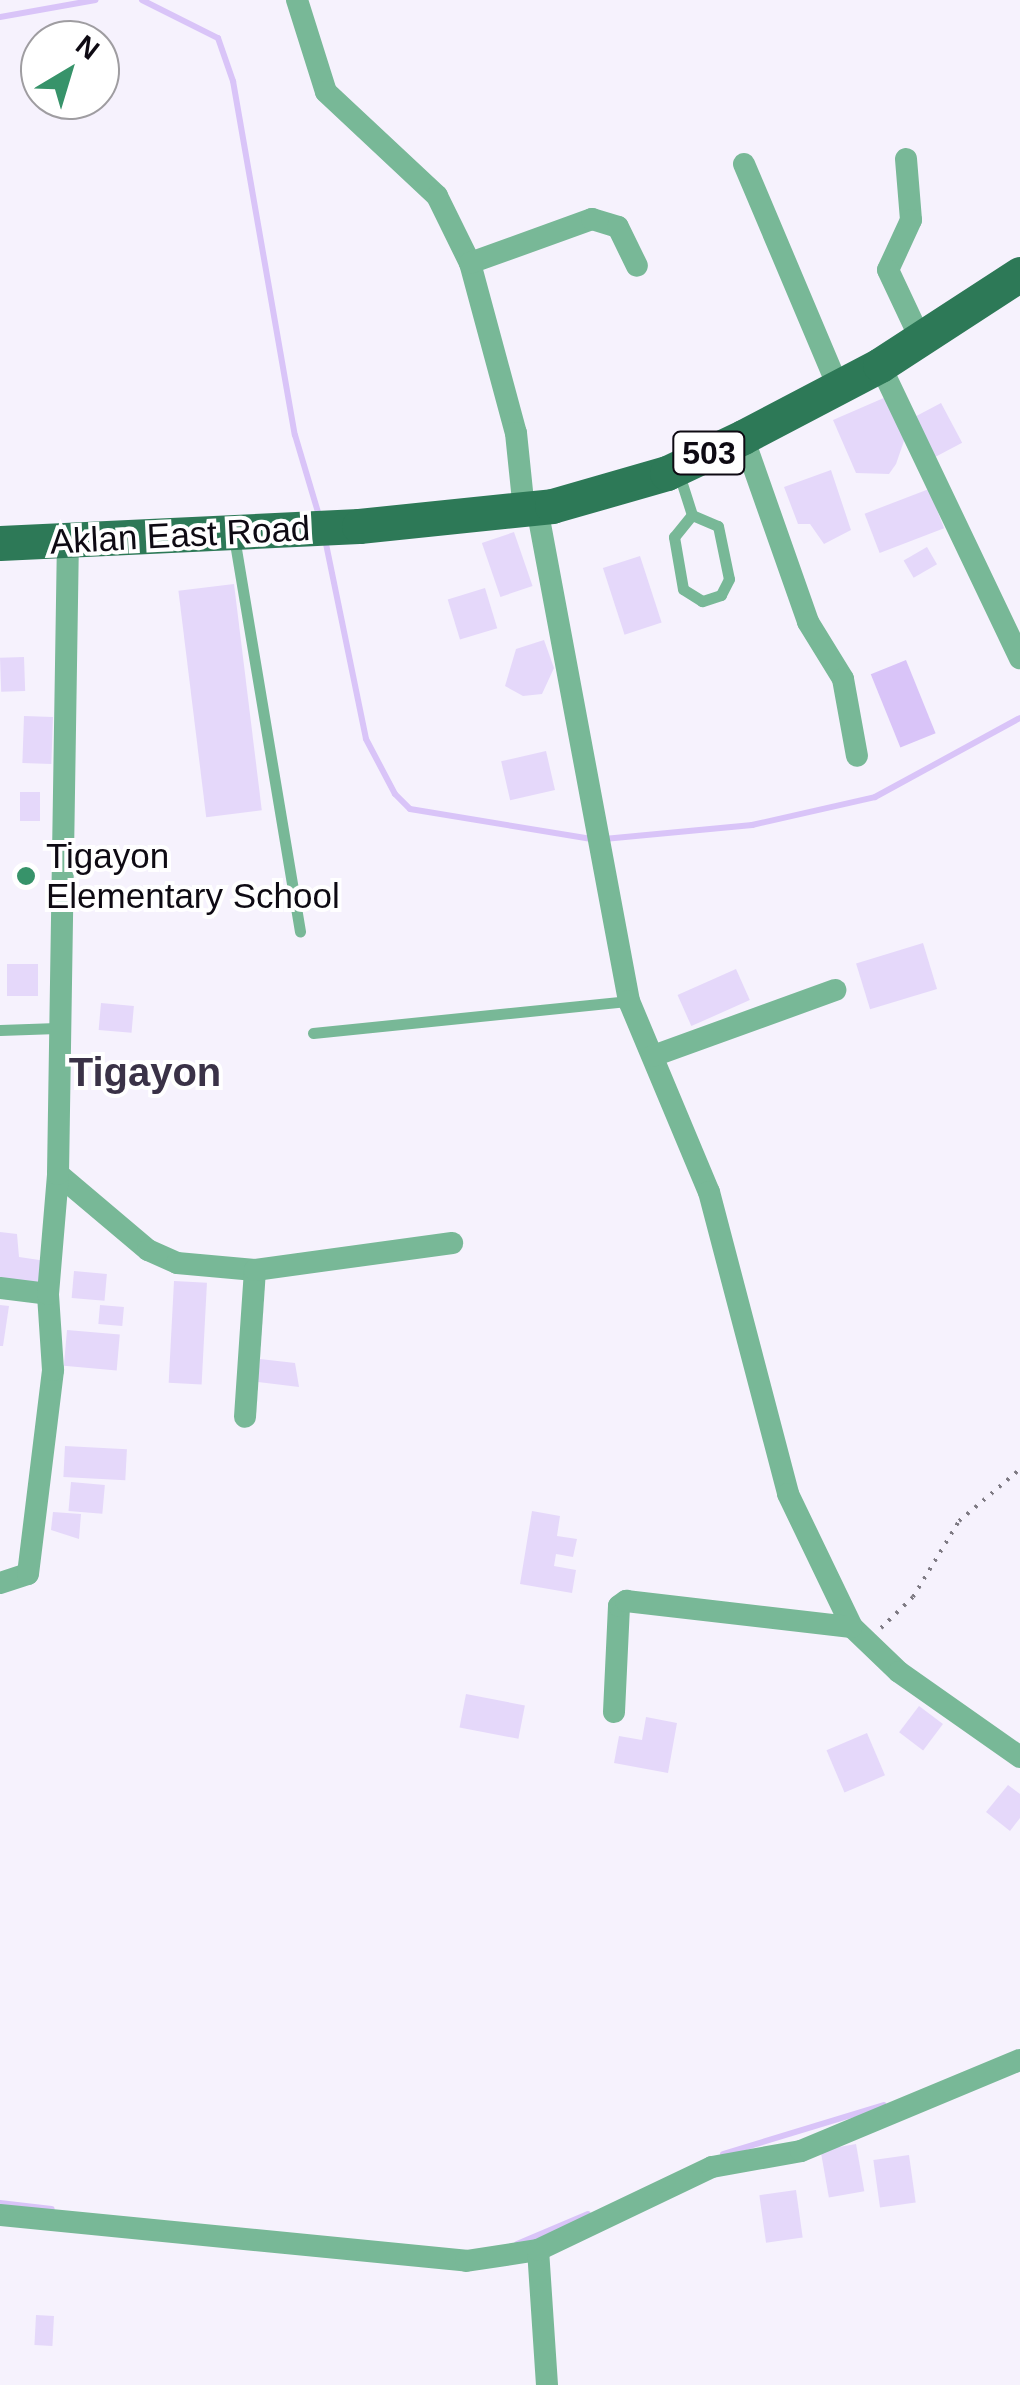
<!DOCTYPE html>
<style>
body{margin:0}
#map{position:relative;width:1020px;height:2385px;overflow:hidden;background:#f6f2fd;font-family:Arial,sans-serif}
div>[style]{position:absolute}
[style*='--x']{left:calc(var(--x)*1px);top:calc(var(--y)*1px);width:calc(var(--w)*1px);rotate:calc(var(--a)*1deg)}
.water>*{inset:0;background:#d9c4f8;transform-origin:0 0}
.stream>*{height:6px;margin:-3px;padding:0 3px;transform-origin:3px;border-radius:3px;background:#d9c4f8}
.building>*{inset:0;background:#e5d8fa;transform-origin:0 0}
.path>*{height:4px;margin-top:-2px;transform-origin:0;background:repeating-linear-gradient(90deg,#7e7a83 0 2.5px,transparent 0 10.5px)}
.lane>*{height:11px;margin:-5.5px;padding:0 5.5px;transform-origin:5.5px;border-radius:5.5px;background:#78b897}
.street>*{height:22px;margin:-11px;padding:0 11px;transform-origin:11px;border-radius:11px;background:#78b897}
.primary>*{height:35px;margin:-17.5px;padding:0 17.5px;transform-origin:17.5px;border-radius:17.5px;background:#2d7957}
.dots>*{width:28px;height:28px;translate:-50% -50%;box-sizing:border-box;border:5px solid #fff;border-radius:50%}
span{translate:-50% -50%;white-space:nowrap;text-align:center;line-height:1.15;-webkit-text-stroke:8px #fff;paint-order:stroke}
.shield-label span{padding:2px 8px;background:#fff;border:2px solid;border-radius:8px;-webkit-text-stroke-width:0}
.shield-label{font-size:32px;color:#0e0a13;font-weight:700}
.street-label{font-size:35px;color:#0e0a13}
.poi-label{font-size:35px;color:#0e0a13}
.left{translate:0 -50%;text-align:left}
.quarter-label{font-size:40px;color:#3a3247;font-weight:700}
.north{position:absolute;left:20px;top:20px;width:100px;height:100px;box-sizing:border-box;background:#fff;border:2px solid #9f9da1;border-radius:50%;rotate:38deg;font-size:28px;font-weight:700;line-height:40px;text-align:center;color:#0e0a13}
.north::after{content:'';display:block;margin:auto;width:35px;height:45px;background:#37936a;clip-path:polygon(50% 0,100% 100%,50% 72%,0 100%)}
</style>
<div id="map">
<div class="water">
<i style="left:906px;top:660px;width:79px;height:38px;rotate:68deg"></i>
</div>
<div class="stream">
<i style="--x:142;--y:0;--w:85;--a:26.6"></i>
<i style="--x:218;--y:38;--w:46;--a:70.8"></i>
<i style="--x:233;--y:81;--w:359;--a:80.1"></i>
<i style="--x:295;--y:435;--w:80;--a:73.4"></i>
<i style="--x:0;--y:17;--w:97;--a:-10.1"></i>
<i style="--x:325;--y:539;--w:204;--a:78.4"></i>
<i style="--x:366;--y:739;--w:62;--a:62.2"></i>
<i style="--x:395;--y:794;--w:21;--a:45"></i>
<i style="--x:410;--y:809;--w:184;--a:9.4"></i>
<i style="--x:604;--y:839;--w:149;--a:-5.4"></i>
<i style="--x:752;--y:825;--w:126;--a:-12.8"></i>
<i style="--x:875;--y:797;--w:165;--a:-28.6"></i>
<i style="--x:723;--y:2154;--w:168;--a:-16.9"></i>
<i style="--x:0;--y:2203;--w:52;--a:6.6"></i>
<i style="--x:517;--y:2244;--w:77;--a:-22.9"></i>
</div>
<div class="building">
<i style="clip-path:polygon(886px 397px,905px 438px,896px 464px,889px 474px,856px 473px,833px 420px)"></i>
<i style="left:941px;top:403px;width:45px;height:30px;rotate:62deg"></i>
<i style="clip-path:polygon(831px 470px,851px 530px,824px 544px,810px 524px,798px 524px,784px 487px)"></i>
<i style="left:929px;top:489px;width:42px;height:69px;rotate:69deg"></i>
<i style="left:514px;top:532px;width:57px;height:34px;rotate:71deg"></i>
<i style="left:927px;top:547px;width:20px;height:27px;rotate:60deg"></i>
<i style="left:640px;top:556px;width:70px;height:39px;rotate:72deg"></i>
<i style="left:234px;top:584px;width:228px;height:56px;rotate:83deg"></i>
<i style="left:485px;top:588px;width:42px;height:39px;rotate:73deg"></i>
<i style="clip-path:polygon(544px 640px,554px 668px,542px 694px,523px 696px,505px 686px,516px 649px)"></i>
<i style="left:24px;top:657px;width:34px;height:24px;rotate:88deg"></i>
<i style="left:24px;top:716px;width:29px;height:47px;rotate:2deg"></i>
<i style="left:546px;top:751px;width:40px;height:46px;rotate:77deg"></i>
<i style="left:20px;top:792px;width:20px;height:29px"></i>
<i style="left:923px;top:943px;width:48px;height:70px;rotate:73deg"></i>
<i style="left:7px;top:964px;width:31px;height:32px"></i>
<i style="left:736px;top:969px;width:34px;height:64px;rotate:66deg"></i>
<i style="left:101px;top:1003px;width:33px;height:27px;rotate:5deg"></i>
<i style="clip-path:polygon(0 1232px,17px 1234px,19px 1257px,46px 1261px,43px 1285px,0 1279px)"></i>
<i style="left:74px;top:1271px;width:33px;height:27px;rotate:5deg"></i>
<i style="left:174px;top:1281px;width:33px;height:102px;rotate:3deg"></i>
<i style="clip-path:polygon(0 1305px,9px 1306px,3px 1346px,0 1346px)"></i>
<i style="left:100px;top:1305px;width:24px;height:19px;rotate:5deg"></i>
<i style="left:67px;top:1330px;width:53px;height:36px;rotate:5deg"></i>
<i style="clip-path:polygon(260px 1359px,295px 1363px,299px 1387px,258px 1382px)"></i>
<i style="left:65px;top:1446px;width:62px;height:31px;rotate:3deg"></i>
<i style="left:71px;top:1482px;width:34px;height:29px;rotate:5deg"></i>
<i style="clip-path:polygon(532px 1511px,560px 1516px,557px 1536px,577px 1539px,573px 1557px,556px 1554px,554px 1566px,576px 1570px,572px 1593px,520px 1584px)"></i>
<i style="clip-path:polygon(53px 1512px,81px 1514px,79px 1539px,51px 1530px)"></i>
<i style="left:466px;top:1694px;width:60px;height:34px;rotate:11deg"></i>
<i style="left:919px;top:1706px;width:30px;height:33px;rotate:37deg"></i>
<i style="clip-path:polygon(646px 1717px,677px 1723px,668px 1773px,614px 1763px,619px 1736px,642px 1740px)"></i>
<i style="left:867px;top:1733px;width:46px;height:44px;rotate:67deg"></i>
<i style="clip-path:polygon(1008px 1785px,1020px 1794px,1020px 1818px,1010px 1831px,986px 1812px)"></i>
<i style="left:856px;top:2144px;width:48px;height:36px;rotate:80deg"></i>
<i style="left:909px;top:2155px;width:48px;height:36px;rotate:82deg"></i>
<i style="left:796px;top:2190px;width:48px;height:37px;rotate:82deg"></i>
<i style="left:36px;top:2315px;width:18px;height:30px;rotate:3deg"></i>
</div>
<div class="path">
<i style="--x:881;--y:1628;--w:45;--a:-44.1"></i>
<i style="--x:913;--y:1597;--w:89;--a:-58.8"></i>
<i style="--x:959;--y:1521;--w:80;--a:-40.4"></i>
</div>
<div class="lane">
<i style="--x:678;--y:471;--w:46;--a:72.3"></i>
<i style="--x:692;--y:515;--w:28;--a:23"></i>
<i style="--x:718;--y:526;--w:54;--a:78.3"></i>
<i style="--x:729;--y:579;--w:18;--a:117"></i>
<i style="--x:721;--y:595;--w:20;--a:162"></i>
<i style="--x:702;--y:601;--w:22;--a:-148"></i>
<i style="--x:683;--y:589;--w:53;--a:-99.8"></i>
<i style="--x:674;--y:537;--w:28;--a:-51"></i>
<i style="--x:234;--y:537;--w:400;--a:80.5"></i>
<i style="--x:0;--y:1030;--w:57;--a:-2"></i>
<i style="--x:313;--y:1033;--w:318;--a:-5.8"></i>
</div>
<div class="street">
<i style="--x:297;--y:0;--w:96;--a:72.5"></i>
<i style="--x:326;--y:92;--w:152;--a:43.1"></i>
<i style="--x:437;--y:196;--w:75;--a:63.8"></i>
<i style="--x:470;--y:263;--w:176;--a:74.9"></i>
<i style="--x:516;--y:433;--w:77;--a:84.1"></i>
<i style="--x:906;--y:159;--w:61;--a:85.3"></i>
<i style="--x:911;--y:220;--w:55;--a:114.7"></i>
<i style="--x:888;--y:270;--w:75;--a:64.8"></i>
<i style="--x:744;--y:164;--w:242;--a:67.1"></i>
<i style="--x:470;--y:263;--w:130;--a:-19.8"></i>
<i style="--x:592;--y:219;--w:27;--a:17"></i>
<i style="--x:618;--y:227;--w:43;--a:64"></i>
<i style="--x:880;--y:365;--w:325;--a:64.5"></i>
<i style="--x:743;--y:437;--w:196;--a:70.6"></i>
<i style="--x:808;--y:622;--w:67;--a:58.4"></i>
<i style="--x:843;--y:679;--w:78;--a:79.7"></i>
<i style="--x:537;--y:508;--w:502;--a:79.43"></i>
<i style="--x:629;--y:1001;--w:207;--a:67.3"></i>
<i style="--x:709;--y:1192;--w:312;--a:75.3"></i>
<i style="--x:788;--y:1494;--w:148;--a:64.3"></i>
<i style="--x:852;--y:1627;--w:65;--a:43.8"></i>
<i style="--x:899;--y:1672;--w:148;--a:35.1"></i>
<i style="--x:653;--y:1056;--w:194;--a:-19.9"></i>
<i style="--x:58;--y:1174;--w:118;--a:40.2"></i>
<i style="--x:148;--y:1250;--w:32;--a:24"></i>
<i style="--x:177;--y:1263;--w:78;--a:5.1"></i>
<i style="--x:255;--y:1270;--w:147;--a:93.9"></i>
<i style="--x:255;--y:1270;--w:199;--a:-7.8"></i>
<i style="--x:0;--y:1288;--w:48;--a:7.1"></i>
<i style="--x:0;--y:1583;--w:29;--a:-18"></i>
<i style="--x:28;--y:1574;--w:206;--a:-83"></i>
<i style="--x:53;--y:1370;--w:76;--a:-93.8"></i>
<i style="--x:48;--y:1294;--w:120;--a:-85.2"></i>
<i style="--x:58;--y:1174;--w:634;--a:-89.1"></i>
<i style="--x:614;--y:1712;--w:106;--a:-87.3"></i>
<i style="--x:619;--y:1606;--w:9;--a:-36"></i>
<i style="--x:626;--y:1601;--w:227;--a:6.6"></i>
<i style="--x:0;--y:2215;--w:468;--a:5.6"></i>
<i style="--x:466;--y:2261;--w:73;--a:-8.7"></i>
<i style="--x:547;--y:2385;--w:135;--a:-93.8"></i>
<i style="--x:538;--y:2250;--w:193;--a:-25.5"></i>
<i style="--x:712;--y:2167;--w:90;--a:-10.2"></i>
<i style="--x:801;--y:2151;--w:237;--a:-22.6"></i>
</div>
<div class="primary">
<i style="--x:0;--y:543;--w:359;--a:-2.7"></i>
<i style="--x:359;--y:526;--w:194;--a:-5.9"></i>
<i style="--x:552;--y:506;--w:120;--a:-16"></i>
<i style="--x:667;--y:473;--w:84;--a:-25.3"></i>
<i style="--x:743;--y:437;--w:155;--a:-27.7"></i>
<i style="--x:880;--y:365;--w:167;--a:-33"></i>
</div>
<div class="dots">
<i style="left:26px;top:876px;background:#37936a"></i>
</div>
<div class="shield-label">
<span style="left:709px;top:453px">503</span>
</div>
<div class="street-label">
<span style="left:180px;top:535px;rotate:-3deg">Aklan East Road</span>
</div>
<div class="poi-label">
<span class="left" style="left:46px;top:876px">Tigayon<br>Elementary School</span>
</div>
<div class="quarter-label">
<span style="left:145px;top:1072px">Tigayon</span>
</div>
<div class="north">N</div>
</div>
